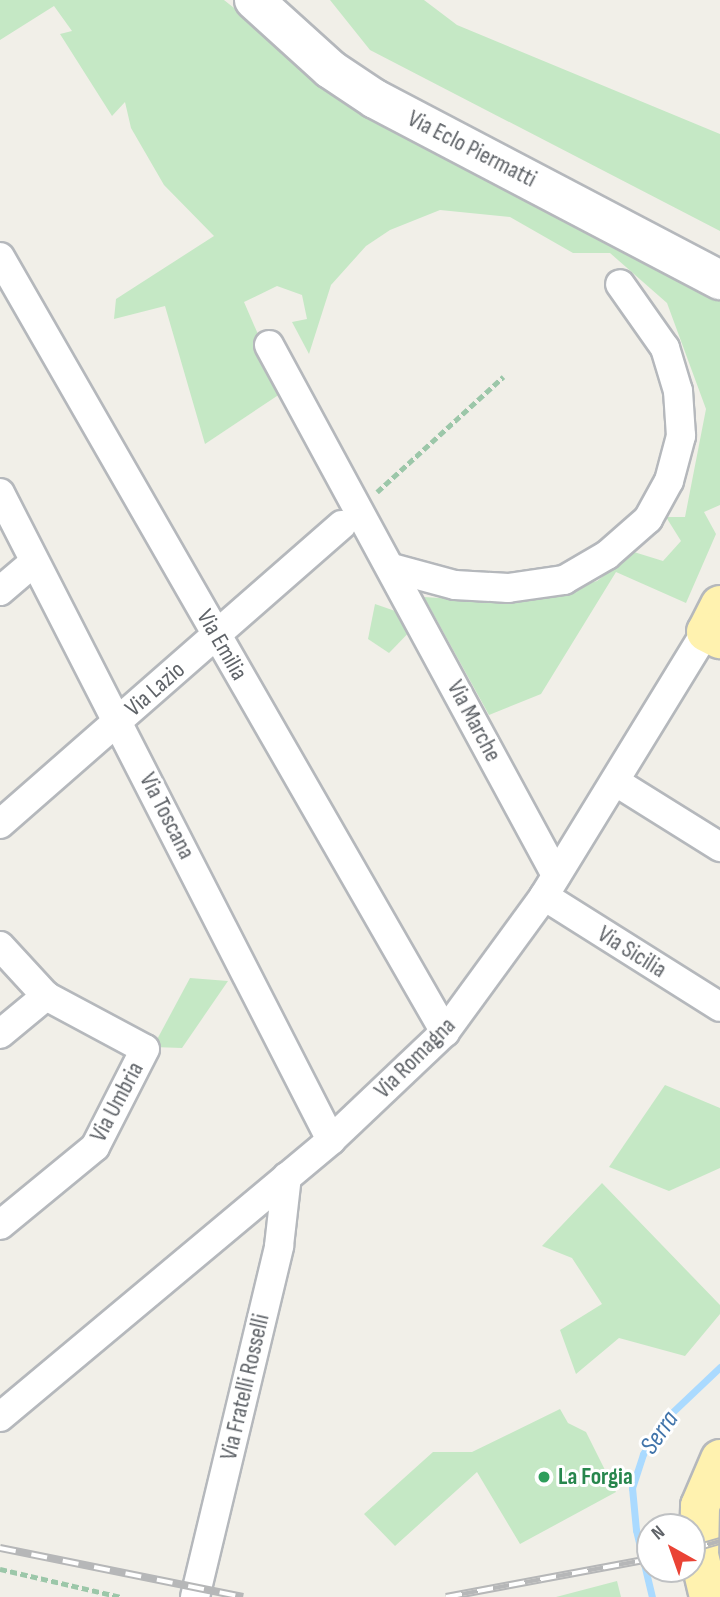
<!DOCTYPE html>
<style>
body{margin:0}
#map{position:relative;width:720px;height:1597px;overflow:hidden;background:#f1efe8;font-family:"Sofia Sans Condensed",sans-serif}
div>[style]{position:absolute}
[style*='--x']{left:calc(var(--x)*1px);top:calc(var(--y)*1px);width:calc(var(--w)*1px);rotate:calc(var(--a)*1deg)}
.green>*{inset:0;background:#c5e8c5}
.stream>*{height:7px;margin:-3.5px;padding:0 3.5px;transform-origin:3.5px;border-radius:3.5px;background:#aadaff}
.path>*{height:4.5px;margin-top:-2.25px;transform-origin:0;background:repeating-linear-gradient(90deg,#9cc7a9 0 7px,transparent 0 10.5px)}
.roads{filter:drop-shadow(2px 0 #b5b8bc) drop-shadow(-2px 0 #b5b8bc) drop-shadow(0 2px #b5b8bc) drop-shadow(0 -2px #b5b8bc)}
.minor>*{height:28px;margin:-14px;padding:0 14px;transform-origin:14px;border-radius:14px;background:#fff}
.secondary>*{height:38px;margin:-19px;padding:0 19px;transform-origin:19px;border-radius:19px;background:#fff}
.primary>*{height:38px;margin:-19px;padding:0 19px;transform-origin:19px;border-radius:19px;background:#fff2af}
.rail>*{height:8px;margin-top:-4px;transform-origin:0;background:repeating-linear-gradient(90deg,#fff 0 16px,#b6b7b8 0 32px);box-sizing:border-box;border-block:2px solid #b6b7b8}
.dots>*{width:19px;height:19px;translate:-50% -50%;box-sizing:border-box;border:4px solid #fff;border-radius:50%}
span{translate:-50% -50%;white-space:nowrap;text-align:center;line-height:1.15;-webkit-text-stroke:6px #fff;paint-order:stroke}
.street-label{font-size:24px;color:#5f6368}
.leisure-label{font-size:24px;color:#27864d;font-weight:700}
.left{translate:0 -50%;text-align:left}
.water-label{font-size:26px;color:#4174aa;font-style:italic}
.north{position:absolute;left:636px;top:1513px;width:70px;height:70px;box-sizing:border-box;background:#fff;border:2px solid #bfc1c3;border-radius:50%;rotate:320deg;font-size:19px;font-weight:700;line-height:28px;text-align:center;color:#5f6368}
.north::after{content:'';display:block;margin:auto;width:24px;height:32px;background:#ea4335;clip-path:polygon(50% 0,100% 100%,50% 72%,0 100%)}
</style>
<div id="map">
<div class="green">
<i style="clip-path:polygon(0 0,224px 0,331px 85px,720px 292px,720px 505px,704px 512px,716px 534px,686px 603px,616px 572px,541px 694px,489px 715px,424px 597px,518px 603px,597px 581px,634px 552px,663px 561px,681px 541px,666px 517px,685px 517px,706px 409px,667px 303px,610px 253px,573px 253px,510px 217px,440px 210px,390px 230px,366px 246px,331px 285px,309px 354px,292px 322px,307px 319px,302px 295px,277px 286px,244px 302px,283px 392px,205px 444px,165px 306px,114px 319px,116px 299px,214px 236px,164px 185px,131px 128px,125px 102px,112px 116px,60px 34px,72px 31px,54px 6px,0 40px)"></i>
<i style="clip-path:polygon(330px 0,424px 0,457px 25px,720px 134px,720px 231px,370px 50px)"></i>
<i style="clip-path:polygon(375px 604px,421px 620px,389px 653px,368px 639px)"></i>
<i style="clip-path:polygon(190px 978px,228px 981px,182px 1048px,153px 1047px)"></i>
<i style="clip-path:polygon(665px 1085px,720px 1108px,720px 1168px,669px 1191px,609px 1167px)"></i>
<i style="clip-path:polygon(602px 1183px,720px 1305px,720px 1314px,685px 1356px,619px 1338px,576px 1374px,560px 1330px,602px 1304px,572px 1258px,542px 1246px)"></i>
<i style="clip-path:polygon(560px 1409px,568px 1423px,586px 1432px,616px 1492px,520px 1544px,477px 1472px,395px 1546px,364px 1514px,433px 1452px,472px 1452px)"></i>
<i style="clip-path:polygon(617px 1581px,621px 1597px,556px 1597px)"></i>
</div>
<div class="stream">
<i style="--x:652;--y:1597;--w:69;--a:-103.4"></i>
<i style="--x:636;--y:1530;--w:42;--a:-95.4"></i>
<i style="--x:632;--y:1488;--w:36;--a:-72"></i>
<i style="--x:643;--y:1454;--w:37;--a:-59"></i>
<i style="--x:662;--y:1422;--w:80;--a:-43.5"></i>
</div>
<div class="path">
<i style="--x:377;--y:492;--w:171;--a:-42.4"></i>
<i style="--x:0;--y:1569;--w:124;--a:13"></i>
</div>
<div class="roads">
<div class="minor">
<i style="--x:0;--y:257;--w:894;--a:60.14"></i>
<i style="--x:269;--y:345;--w:603;--a:61.56"></i>
<i style="--x:0;--y:493;--w:727;--a:62.91"></i>
<i style="--x:392;--y:568;--w:65;--a:15.1"></i>
<i style="--x:455;--y:585;--w:53;--a:3.2"></i>
<i style="--x:508;--y:588;--w:57;--a:-8.1"></i>
<i style="--x:564;--y:580;--w:50;--a:-30.2"></i>
<i style="--x:607;--y:555;--w:55;--a:-41.3"></i>
<i style="--x:648;--y:519;--w:43;--a:-61.1"></i>
<i style="--x:669;--y:481;--w:47;--a:-75.1"></i>
<i style="--x:681;--y:436;--w:45;--a:-93.8"></i>
<i style="--x:678;--y:391;--w:45;--a:-106.8"></i>
<i style="--x:665;--y:348;--w:78;--a:-125.1"></i>
<i style="--x:0;--y:591;--w:45;--a:-40.5"></i>
<i style="--x:616;--y:782;--w:123;--a:32"></i>
<i style="--x:0;--y:824;--w:454;--a:-41.2"></i>
<i style="--x:544;--y:896;--w:208;--a:32.2"></i>
<i style="--x:0;--y:946;--w:68;--a:47.4"></i>
<i style="--x:46;--y:996;--w:112;--a:28.2"></i>
<i style="--x:145;--y:1049;--w:110;--a:117"></i>
<i style="--x:95;--y:1147;--w:123;--a:140.6"></i>
<i style="--x:0;--y:1034;--w:60;--a:-39.6"></i>
<i style="--x:0;--y:1417;--w:432;--a:-39.9"></i>
<i style="--x:331;--y:1140;--w:157;--a:-43.5"></i>
<i style="--x:445;--y:1032;--w:168;--a:-53.9"></i>
<i style="--x:544;--y:896;--w:310;--a:-58.5"></i>
<i style="--x:195;--y:1597;--w:361;--a:-76.5"></i>
<i style="--x:279;--y:1246;--w:70;--a:-83.5"></i>
</div>
<div class="secondary">
<i style="--x:254;--y:0;--w:103;--a:42.2"></i>
<i style="--x:330;--y:69;--w:54;--a:33.7"></i>
<i style="--x:375;--y:99;--w:390;--a:27.7"></i>
</div>
<div class="primary">
<i style="--x:720;--y:605;--w:30;--a:117"></i>
<i style="--x:706;--y:632;--w:16;--a:27"></i>
<i style="--x:709;--y:1597;--w:43;--a:-103.4"></i>
<i style="--x:699;--y:1555;--w:49;--a:-88.8"></i>
<i style="--x:700;--y:1506;--w:51;--a:-66.9"></i>
</div>
</div>
<div class="rail">
<i style="--x:0;--y:1548;--w:248;--a:11.4"></i>
<i style="--x:692;--y:1549;--w:29;--a:-16"></i>
<i style="--x:446;--y:1597;--w:208;--a:-10.6"></i>
</div>
<div class="dots">
<i style="left:544px;top:1477px;background:#2e9e5b"></i>
</div>
<div class="street-label">
<span style="left:472px;top:149px;rotate:27deg">Via Eclo Piermatti</span>
<span style="left:222px;top:645px;rotate:60deg">Via Emilia</span>
<span style="left:155px;top:689px;rotate:-41deg">Via Lazio</span>
<span style="left:474px;top:721px;rotate:62deg">Via Marche</span>
<span style="left:167px;top:816px;rotate:63deg">Via Toscana</span>
<span style="left:632px;top:952px;rotate:32deg">Via Sicilia</span>
<span style="left:415px;top:1058px;rotate:-45deg">Via Romagna</span>
<span style="left:117px;top:1102px;rotate:-62deg">Via Umbria</span>
<span style="left:245px;top:1387px;rotate:-77deg">Via Fratelli Rosselli</span>
</div>
<div class="leisure-label">
<span class="left" style="left:558px;top:1477px">La Forgia</span>
</div>
<div class="water-label">
<span style="left:660px;top:1433px;rotate:-55deg">Serra</span>
</div>
<div class="north">N</div>
</div>
